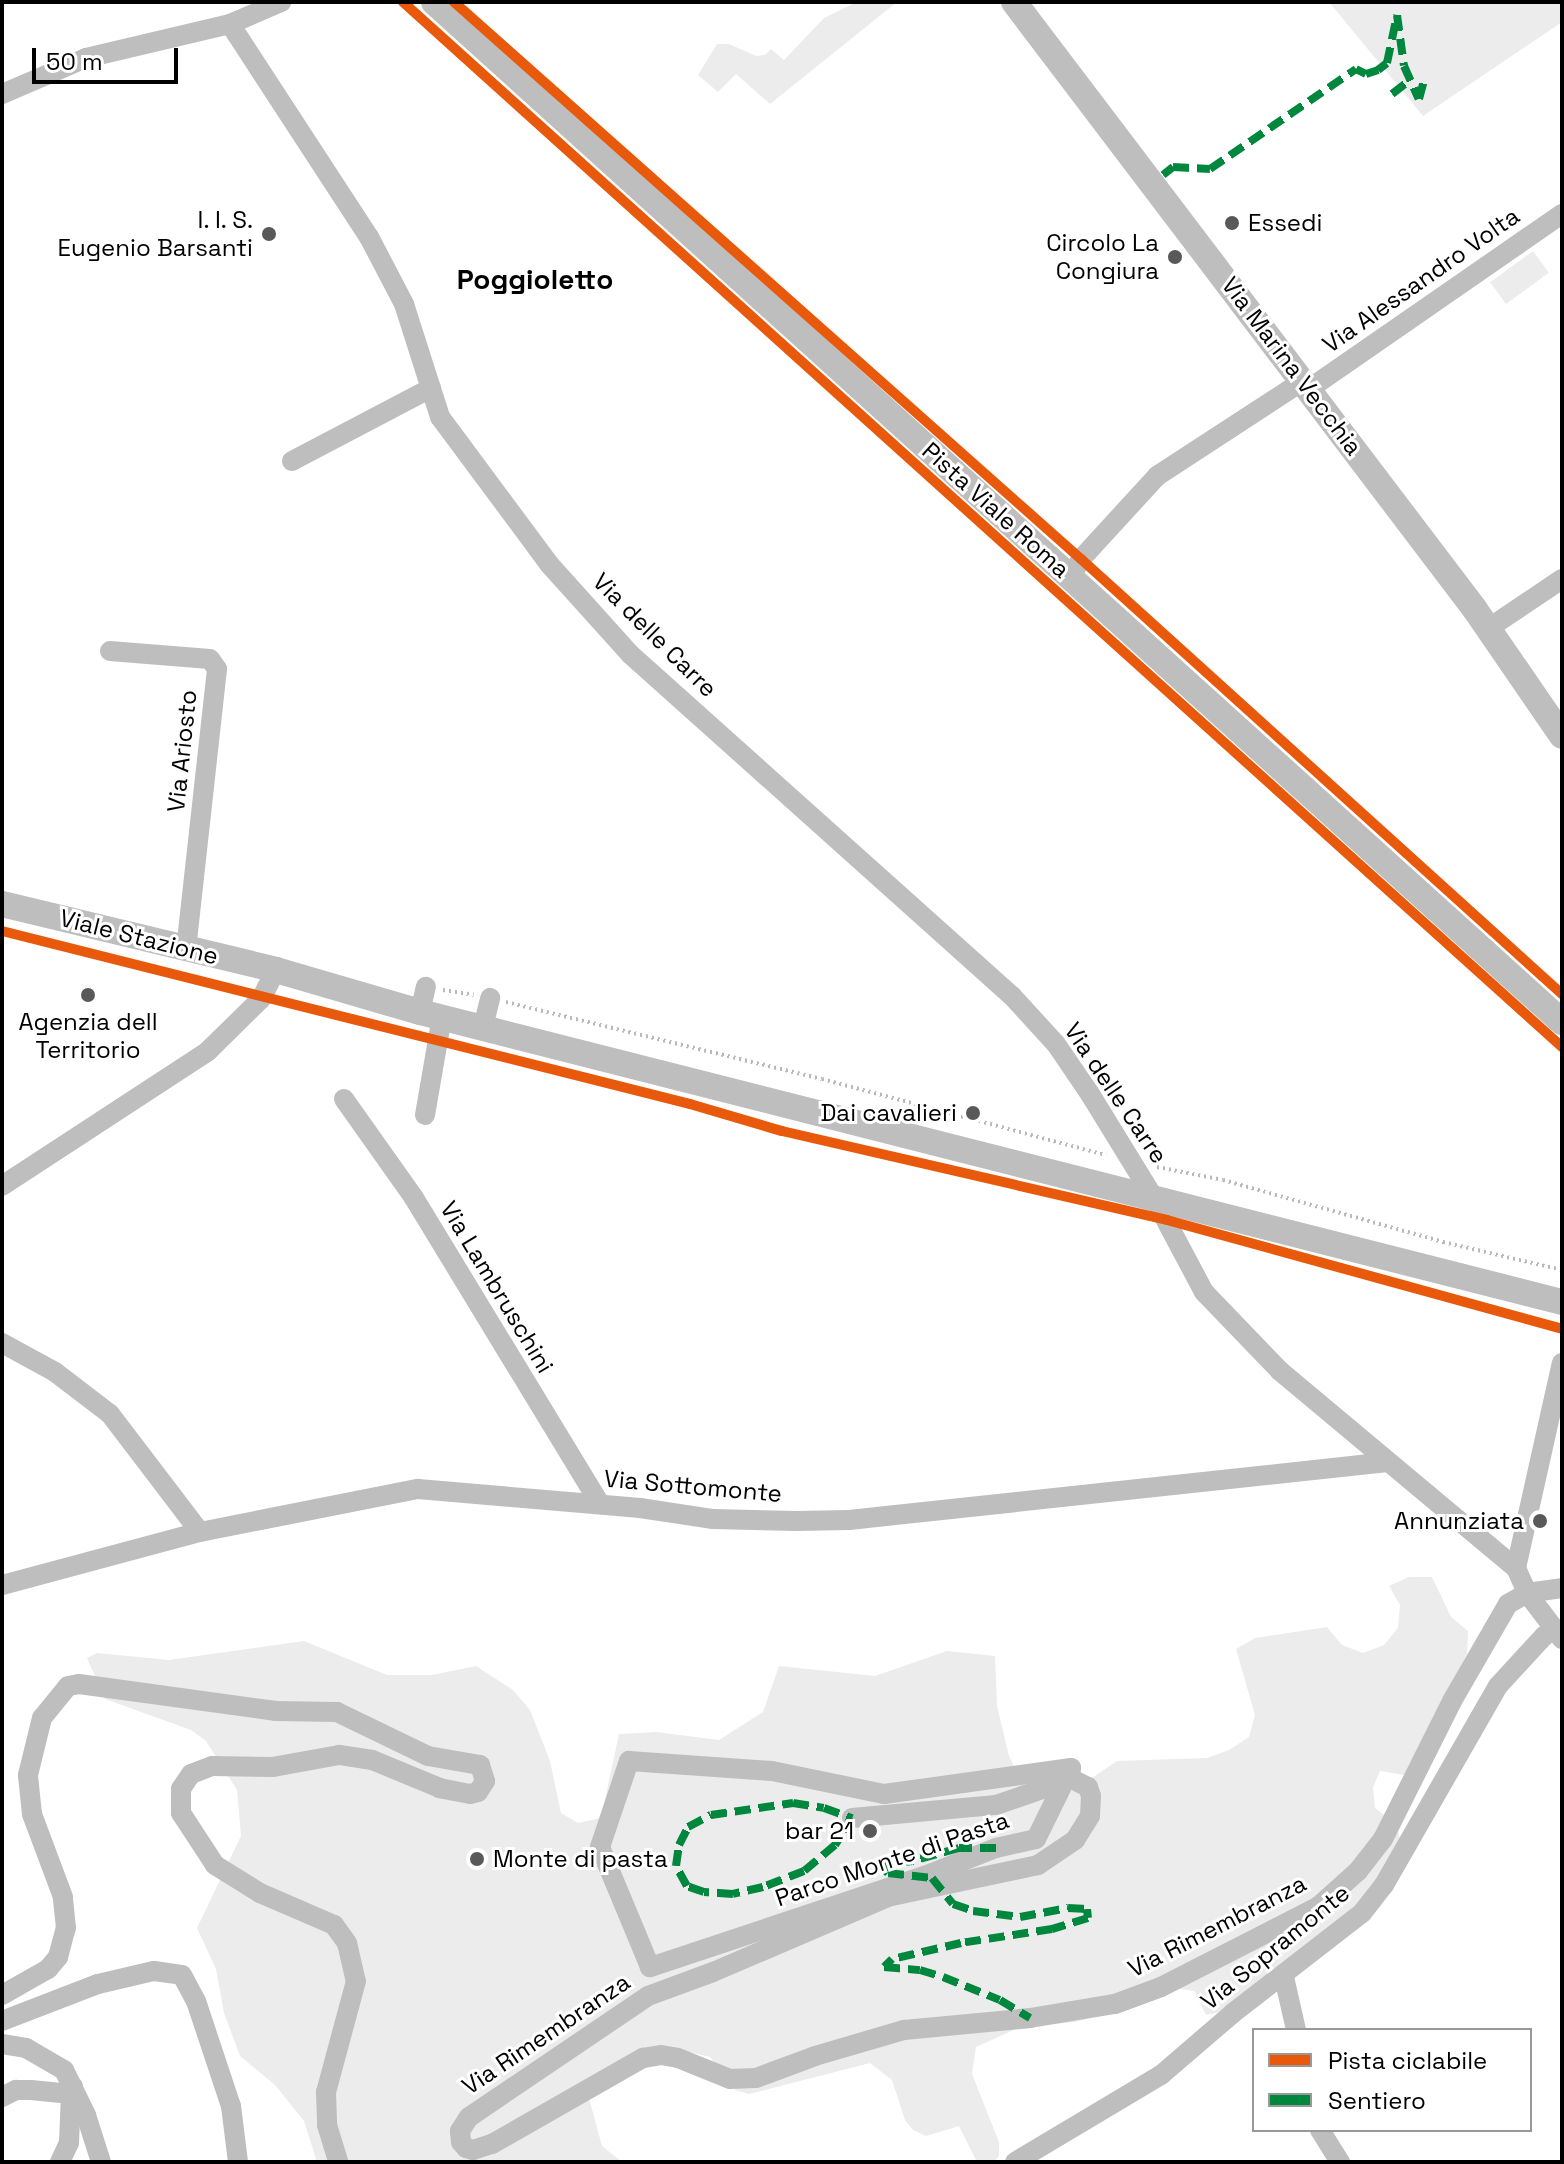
<!DOCTYPE html>
<style>
body{margin:0}
#map{position:relative;width:1564px;height:2164px;overflow:hidden;background:#fff;font-family:"Space Grotesk",sans-serif}
div>[style]{position:absolute}
[style*='--x']{left:calc(var(--x)*1px);top:calc(var(--y)*1px);width:calc(var(--w)*1px);rotate:calc(var(--a)*1deg)}
.green>*{inset:0;background:#ececec;transform-origin:0 0}
.path>*{height:4px;margin-top:-2px;transform-origin:0;background:repeating-linear-gradient(90deg,#b9b9b9 0 2px,transparent 0 6px)}
.minor>*{height:20px;margin:-10px;padding:0 10px;transform-origin:10px;border-radius:10px;background:#bebebe}
.major>*{height:26px;margin:-13px;padding:0 13px;transform-origin:13px;border-radius:13px;background:#bebebe}
.quiet>*{height:8px;margin-top:-4px;transform-origin:0;background:repeating-linear-gradient(90deg,#00873e 0 16px,transparent 0 24px)}
.cycleway>*{height:10px;margin:-5px;padding:0 5px;transform-origin:5px;border-radius:5px;background:#e8590c}
.dots>*{width:22px;height:22px;translate:-50% -50%;box-sizing:border-box;border:4px solid #fff;border-radius:50%}
span{translate:-50% -50%;white-space:nowrap;text-align:center;line-height:1.15;-webkit-text-stroke:6px #fff;paint-order:stroke}
.poi-label{font-size:24px;color:#000}
.right{translate:-100% -50%;text-align:right}
.left{translate:0 -50%;text-align:left}
.street-label{font-size:24px;color:#000}
.quarter-label{font-size:28px;color:#000;font-weight:700}
.frame{position:absolute;inset:0;border:4px solid #000;pointer-events:none}
.legend{position:absolute;left:1252px;top:2028px;width:280px;height:104px;box-sizing:border-box;background:#fff;border:2px solid #999;margin:0;padding:10px 14px;list-style:none;font-size:24px;color:#000}
.legend li{display:flex;align-items:center;gap:16px;height:40px}
.legend b{width:40px;border:2px solid #999}
.scale{position:absolute;left:32px;top:48px;width:146px;height:36px;box-sizing:border-box;border:4px solid #000;border-top:0;padding-left:10px;font-size:24px;line-height:28px;white-space:nowrap;color:#000;-webkit-text-stroke:6px #fff;paint-order:stroke}
</style>
<div id="map">
<div class="green">
<i style="clip-path:polygon(857px 2px,897px 2px,770px 104px,736px 74px,718px 92px,698px 75px,717px 44px,729px 44px,756px 56px,765px 55px,771px 49px,784px 60px,824px 18px)"></i>
<i style="clip-path:polygon(1329px 2px,1562px 2px,1562px 22px,1423px 116px)"></i>
<i style="left:1533px;top:251px;width:27px;height:53px;rotate:54deg"></i>
<i style="clip-path:polygon(1409px 1577px,1432px 1577px,1451px 1617px,1468px 1631px,1467px 1654px,1404px 1775px,1380px 1771px,1373px 1787px,1375px 1808px,1397px 1825px,1400px 1840px,1368px 1894px,1344px 1916px,1219px 2012px,1206px 2015px,1194px 1991px,1174px 1988px,1120px 2011px,1074px 2022px,1018px 2028px,976px 2047px,972px 2074px,999px 2142px,999px 2156px,994px 2162px,977px 2162px,959px 2126px,926px 2136px,913px 2130px,905px 2120px,892px 2080px,870px 2063px,749px 2094px,735px 2090px,710px 2057px,680px 2050px,586px 2087px,602px 2146px,622px 2162px,317px 2162px,304px 2121px,275px 2085px,240px 2056px,224px 2013px,216px 1969px,197px 1928px,241px 1836px,237px 1790px,206px 1741px,191px 1730px,105px 1699px,87px 1658px,97px 1653px,169px 1660px,304px 1641px,387px 1675px,432px 1675px,476px 1666px,513px 1690px,530px 1710px,550px 1761px,561px 1813px,578px 1823px,601px 1818px,619px 1734px,656px 1732px,719px 1740px,763px 1712px,779px 1666px,875px 1676px,947px 1651px,995px 1656px,997px 1706px,1009px 1756px,1032px 1803px,1074px 1790px,1117px 1761px,1207px 1758px,1229px 1750px,1249px 1737px,1255px 1715px,1236px 1649px,1255px 1638px,1327px 1627px,1342px 1645px,1363px 1653px,1384px 1645px,1398px 1628px,1400px 1605px,1389px 1586px)"></i>
</div>
<div class="path">
<i style="--x:443;--y:990;--w:31;--a:9"></i>
<i style="--x:506;--y:1002;--w:325;--a:13.7"></i>
<i style="--x:822;--y:1079;--w:294;--a:15"></i>
<i style="--x:1157;--y:1167;--w:67;--a:11.1"></i>
<i style="--x:1223;--y:1180;--w:229;--a:15.7"></i>
<i style="--x:1443;--y:1242;--w:122;--a:13.2"></i>
</div>
<div class="minor">
<i style="--x:230;--y:24;--w:254;--a:56.9"></i>
<i style="--x:369;--y:237;--w:76;--a:62.4"></i>
<i style="--x:404;--y:304;--w:119;--a:72.3"></i>
<i style="--x:440;--y:417;--w:183;--a:53.4"></i>
<i style="--x:549;--y:564;--w:121;--a:48"></i>
<i style="--x:630;--y:654;--w:513;--a:41.84"></i>
<i style="--x:1012;--y:996;--w:65;--a:47.5"></i>
<i style="--x:1056;--y:1044;--w:60;--a:55.8"></i>
<i style="--x:1090;--y:1094;--w:122;--a:58.4"></i>
<i style="--x:1154;--y:1198;--w:106;--a:62"></i>
<i style="--x:1204;--y:1292;--w:110;--a:46.1"></i>
<i style="--x:1280;--y:1371;--w:307;--a:39.9"></i>
<i style="--x:1516;--y:1568;--w:27;--a:66"></i>
<i style="--x:1527;--y:1593;--w:58;--a:52.7"></i>
<i style="--x:2;--y:94;--w:91;--a:-23.2"></i>
<i style="--x:86;--y:58;--w:148;--a:-13.3"></i>
<i style="--x:230;--y:24;--w:56;--a:-23.3"></i>
<i style="--x:1309;--y:389;--w:308;--a:-34.7"></i>
<i style="--x:292;--y:461;--w:157;--a:-27.7"></i>
<i style="--x:1070;--y:578;--w:22;--a:-60"></i>
<i style="--x:1081;--y:559;--w:113;--a:-47.5"></i>
<i style="--x:1157;--y:476;--w:174;--a:-33.1"></i>
<i style="--x:1489;--y:628;--w:88;--a:-33.9"></i>
<i style="--x:110;--y:651;--w:100;--a:4.6"></i>
<i style="--x:210;--y:659;--w:12;--a:55"></i>
<i style="--x:217;--y:669;--w:282;--a:96.3"></i>
<i style="--x:420;--y:1012;--w:26;--a:-77"></i>
<i style="--x:483;--y:1027;--w:30;--a:-76"></i>
<i style="--x:344;--y:1099;--w:121;--a:54.7"></i>
<i style="--x:414;--y:1198;--w:358;--a:58.7"></i>
<i style="--x:425;--y:1115;--w:99;--a:-80.2"></i>
<i style="--x:2;--y:1186;--w:246;--a:-33.2"></i>
<i style="--x:208;--y:1051;--w:74;--a:-44.5"></i>
<i style="--x:261;--y:999;--w:33;--a:-63"></i>
<i style="--x:2;--y:1343;--w:60;--a:28.7"></i>
<i style="--x:55;--y:1372;--w:69;--a:37.4"></i>
<i style="--x:110;--y:1414;--w:148;--a:52.7"></i>
<i style="--x:1516;--y:1568;--w:210;--a:-77.4"></i>
<i style="--x:2;--y:1585;--w:205;--a:-15"></i>
<i style="--x:200;--y:1532;--w:222;--a:-11.2"></i>
<i style="--x:418;--y:1489;--w:223;--a:4.9"></i>
<i style="--x:640;--y:1508;--w:74;--a:8.6"></i>
<i style="--x:713;--y:1519;--w:83;--a:1.4"></i>
<i style="--x:796;--y:1521;--w:53;--a:-1.1"></i>
<i style="--x:849;--y:1520;--w:542;--a:-6.14"></i>
<i style="--x:629;--y:1761;--w:143;--a:4"></i>
<i style="--x:772;--y:1771;--w:114;--a:11.6"></i>
<i style="--x:884;--y:1794;--w:189;--a:-7.9"></i>
<i style="--x:1071;--y:1768;--w:79;--a:116.2"></i>
<i style="--x:1036;--y:1839;--w:41;--a:167.3"></i>
<i style="--x:996;--y:1848;--w:77;--a:158.7"></i>
<i style="--x:924;--y:1876;--w:289;--a:161.6"></i>
<i style="--x:650;--y:1967;--w:130;--a:-112.6"></i>
<i style="--x:600;--y:1847;--w:91;--a:-71.4"></i>
<i style="--x:852;--y:1818;--w:145;--a:-5.2"></i>
<i style="--x:996;--y:1805;--w:80;--a:-18.9"></i>
<i style="--x:1072;--y:1779;--w:18;--a:27"></i>
<i style="--x:1088;--y:1787;--w:9;--a:72"></i>
<i style="--x:1091;--y:1796;--w:20;--a:93"></i>
<i style="--x:1090;--y:1816;--w:28;--a:122"></i>
<i style="--x:1075;--y:1840;--w:45;--a:146"></i>
<i style="--x:1038;--y:1865;--w:153;--a:168"></i>
<i style="--x:888;--y:1897;--w:190;--a:156.8"></i>
<i style="--x:713;--y:1972;--w:69;--a:159.7"></i>
<i style="--x:648;--y:1996;--w:216;--a:145.9"></i>
<i style="--x:469;--y:2117;--w:17;--a:123"></i>
<i style="--x:460;--y:2131;--w:11;--a:85"></i>
<i style="--x:461;--y:2142;--w:8;--a:50"></i>
<i style="--x:466;--y:2148;--w:7;--a:16"></i>
<i style="--x:473;--y:2150;--w:20;--a:-18"></i>
<i style="--x:492;--y:2144;--w:174;--a:-29.7"></i>
<i style="--x:643;--y:2058;--w:18;--a:-9"></i>
<i style="--x:661;--y:2055;--w:17;--a:10"></i>
<i style="--x:678;--y:2058;--w:56;--a:22"></i>
<i style="--x:730;--y:2079;--w:26;--a:-2"></i>
<i style="--x:756;--y:2078;--w:63;--a:-20.4"></i>
<i style="--x:815;--y:2056;--w:93;--a:-16.3"></i>
<i style="--x:904;--y:2030;--w:127;--a:-5.4"></i>
<i style="--x:1030;--y:2018;--w:86;--a:-9.4"></i>
<i style="--x:1115;--y:2004;--w:49;--a:-20.3"></i>
<i style="--x:1161;--y:1987;--w:178;--a:-27.1"></i>
<i style="--x:1319;--y:1906;--w:52;--a:-41.9"></i>
<i style="--x:1358;--y:1871;--w:41;--a:-52"></i>
<i style="--x:1383;--y:1839;--w:154;--a:-63.4"></i>
<i style="--x:1452;--y:1701;--w:112;--a:-60"></i>
<i style="--x:1508;--y:1604;--w:22;--a:-30"></i>
<i style="--x:1527;--y:1593;--w:35;--a:-8"></i>
<i style="--x:1284;--y:1977;--w:54;--a:77.2"></i>
<i style="--x:2;--y:1995;--w:53;--a:-29.5"></i>
<i style="--x:48;--y:1969;--w:16;--a:-50"></i>
<i style="--x:58;--y:1957;--w:30;--a:-75"></i>
<i style="--x:66;--y:1928;--w:31;--a:-96"></i>
<i style="--x:63;--y:1897;--w:89;--a:-110.5"></i>
<i style="--x:32;--y:1814;--w:39;--a:-96"></i>
<i style="--x:28;--y:1775;--w:59;--a:-76.2"></i>
<i style="--x:42;--y:1718;--w:41;--a:-50.9"></i>
<i style="--x:68;--y:1686;--w:11;--a:-10"></i>
<i style="--x:79;--y:1684;--w:199;--a:7.8"></i>
<i style="--x:276;--y:1711;--w:61;--a:0.9"></i>
<i style="--x:337;--y:1712;--w:101;--a:25.8"></i>
<i style="--x:428;--y:1756;--w:53;--a:9.8"></i>
<i style="--x:480;--y:1765;--w:17;--a:73"></i>
<i style="--x:485;--y:1781;--w:13;--a:122"></i>
<i style="--x:478;--y:1792;--w:8;--a:166"></i>
<i style="--x:470;--y:1794;--w:31;--a:-169"></i>
<i style="--x:440;--y:1788;--w:74;--a:-157.6"></i>
<i style="--x:372;--y:1760;--w:33;--a:-171"></i>
<i style="--x:339;--y:1755;--w:68;--a:169.8"></i>
<i style="--x:272;--y:1767;--w:60;--a:-179"></i>
<i style="--x:212;--y:1766;--w:22;--a:159"></i>
<i style="--x:191;--y:1774;--w:18;--a:124"></i>
<i style="--x:181;--y:1789;--w:24;--a:90"></i>
<i style="--x:181;--y:1813;--w:62;--a:56.8"></i>
<i style="--x:215;--y:1865;--w:53;--a:31.9"></i>
<i style="--x:260;--y:1893;--w:81;--a:23.4"></i>
<i style="--x:334;--y:1925;--w:22;--a:54"></i>
<i style="--x:347;--y:1943;--w:39;--a:77"></i>
<i style="--x:356;--y:1981;--w:115;--a:105.1"></i>
<i style="--x:326;--y:2092;--w:33;--a:88"></i>
<i style="--x:327;--y:2125;--w:39;--a:73"></i>
<i style="--x:2;--y:2021;--w:103;--a:-21.1"></i>
<i style="--x:98;--y:1984;--w:57;--a:-13.1"></i>
<i style="--x:154;--y:1971;--w:28;--a:8"></i>
<i style="--x:182;--y:1975;--w:30;--a:62"></i>
<i style="--x:196;--y:2001;--w:111;--a:71.6"></i>
<i style="--x:231;--y:2106;--w:56;--a:82.9"></i>
<i style="--x:2;--y:2044;--w:24;--a:9"></i>
<i style="--x:26;--y:2048;--w:44;--a:30.1"></i>
<i style="--x:64;--y:2070;--w:50;--a:63.9"></i>
<i style="--x:86;--y:2115;--w:49;--a:72.3"></i>
<i style="--x:2;--y:2097;--w:16;--a:-27"></i>
<i style="--x:16;--y:2090;--w:15;--a:0"></i>
<i style="--x:31;--y:2090;--w:40;--a:5.7"></i>
<i style="--x:71;--y:2094;--w:8;--a:-76"></i>
<i style="--x:1320;--y:2130;--w:38;--a:58"></i>
<i style="--x:60;--y:2162;--w:21;--a:-65"></i>
<i style="--x:69;--y:2143;--w:49;--a:-87.7"></i>
<i style="--x:1015;--y:2162;--w:170;--a:-30.8"></i>
<i style="--x:1161;--y:2075;--w:95;--a:-40.7"></i>
<i style="--x:1233;--y:2013;--w:163;--a:-37.8"></i>
<i style="--x:1362;--y:1913;--w:36;--a:-52"></i>
<i style="--x:1384;--y:1885;--w:229;--a:-60.2"></i>
<i style="--x:1498;--y:1686;--w:68;--a:-47.4"></i>
<i style="--x:1544;--y:1636;--w:13;--a:-32"></i>
</div>
<div class="major">
<i style="--x:434;--y:2;--w:1521;--a:42.12"></i>
<i style="--x:1014;--y:2;--w:761;--a:52.8"></i>
<i style="--x:1474;--y:608;--w:155;--a:55.5"></i>
<i style="--x:2;--y:904;--w:282;--a:13.5"></i>
<i style="--x:276;--y:970;--w:150;--a:16.3"></i>
<i style="--x:420;--y:1012;--w:1178;--a:14.25"></i>
</div>
<div class="quiet">
<i style="--x:1392;--y:94;--w:23;--a:-38"></i>
<i style="--x:1163;--y:175;--w:13;--a:-39"></i>
<i style="--x:1173;--y:167;--w:37;--a:3"></i>
<i style="--x:1210;--y:169;--w:177;--a:-34.4"></i>
<i style="--x:1356;--y:69;--w:11;--a:27"></i>
<i style="--x:1366;--y:74;--w:13;--a:-18"></i>
<i style="--x:1378;--y:70;--w:11;--a:-38"></i>
<i style="--x:1387;--y:63;--w:49;--a:-78.2"></i>
<i style="--x:1397;--y:15;--w:51;--a:82.2"></i>
<i style="--x:1404;--y:66;--w:36;--a:66"></i>
<i style="--x:1419;--y:99;--w:23;--a:-75"></i>
<i style="--x:793;--y:1803;--w:31;--a:9"></i>
<i style="--x:824;--y:1808;--w:30;--a:20"></i>
<i style="--x:852;--y:1818;--w:32;--a:122"></i>
<i style="--x:835;--y:1845;--w:40;--a:140"></i>
<i style="--x:804;--y:1871;--w:44;--a:158.7"></i>
<i style="--x:763;--y:1887;--w:31;--a:167"></i>
<i style="--x:733;--y:1894;--w:29;--a:-176"></i>
<i style="--x:704;--y:1892;--w:18;--a:-161"></i>
<i style="--x:687;--y:1886;--w:23;--a:-119"></i>
<i style="--x:676;--y:1866;--w:21;--a:-82"></i>
<i style="--x:679;--y:1845;--w:20;--a:-63"></i>
<i style="--x:688;--y:1827;--w:26;--a:-28"></i>
<i style="--x:711;--y:1815;--w:83;--a:-8.3"></i>
<i style="--x:996;--y:1848;--w:37;--a:180"></i>
<i style="--x:959;--y:1848;--w:49;--a:164.5"></i>
<i style="--x:912;--y:1861;--w:33;--a:173"></i>
<i style="--x:879;--y:1865;--w:12;--a:42"></i>
<i style="--x:888;--y:1873;--w:44;--a:6.5"></i>
<i style="--x:932;--y:1878;--w:33;--a:51"></i>
<i style="--x:953;--y:1904;--w:21;--a:19"></i>
<i style="--x:973;--y:1911;--w:47;--a:7.3"></i>
<i style="--x:1020;--y:1917;--w:49;--a:-10.6"></i>
<i style="--x:1068;--y:1908;--w:19;--a:3"></i>
<i style="--x:1087;--y:1909;--w:9;--a:84"></i>
<i style="--x:1088;--y:1918;--w:38;--a:163"></i>
<i style="--x:1052;--y:1929;--w:92;--a:171.3"></i>
<i style="--x:961;--y:1943;--w:71;--a:166.9"></i>
<i style="--x:892;--y:1959;--w:11;--a:135"></i>
<i style="--x:884;--y:1967;--w:36;--a:5"></i>
<i style="--x:920;--y:1970;--w:24;--a:17"></i>
<i style="--x:943;--y:1977;--w:61;--a:22"></i>
<i style="--x:1000;--y:2000;--w:35;--a:31"></i>
</div>
<div class="cycleway">
<i style="--x:403;--y:2;--w:1561;--a:42.04"></i>
<i style="--x:454;--y:2;--w:839;--a:41.62"></i>
<i style="--x:1081;--y:559;--w:649;--a:42.13"></i>
<i style="--x:2;--y:931;--w:709;--a:14.11"></i>
<i style="--x:690;--y:1104;--w:96;--a:16.4"></i>
<i style="--x:782;--y:1131;--w:395;--a:13"></i>
<i style="--x:1167;--y:1220;--w:410;--a:15.4"></i>
</div>
<div class="dots">
<i style="left:1232px;top:223px;background:#595959"></i>
<i style="left:269px;top:234px;background:#595959"></i>
<i style="left:1175px;top:257px;background:#595959"></i>
<i style="left:88px;top:995px;background:#595959"></i>
<i style="left:973px;top:1113px;background:#595959"></i>
<i style="left:1540px;top:1521px;background:#595959"></i>
<i style="left:870px;top:1831px;background:#595959"></i>
<i style="left:477px;top:1859px;background:#595959"></i>
</div>
<div class="poi-label">
<span class="right" style="left:253px;top:234px">I. I. S.<br>Eugenio Barsanti</span>
<span class="left" style="left:1248px;top:223px">Essedi</span>
<span class="right" style="left:1159px;top:257px">Circolo La<br>Congiura</span>
<span style="left:88px;top:1036px">Agenzia dell<br>Territorio</span>
<span class="right" style="left:957px;top:1113px">Dai cavalieri</span>
<span class="right" style="left:1524px;top:1521px">Annunziata</span>
<span class="right" style="left:854px;top:1831px">bar 21</span>
<span class="left" style="left:493px;top:1859px">Monte di pasta</span>
</div>
<div class="street-label">
<span style="left:1421px;top:280px;rotate:-35deg">Via Alessandro Volta</span>
<span style="left:1292px;top:366px;rotate:53deg">Via Marina Vecchia</span>
<span style="left:996px;top:510px;rotate:42deg">Pista Viale Roma</span>
<span style="left:655px;top:635px;rotate:45deg">Via delle Carre</span>
<span style="left:182px;top:751px;rotate:-84deg">Via Ariosto</span>
<span style="left:139px;top:937px;rotate:14deg">Viale Stazione</span>
<span style="left:1116px;top:1093px;rotate:56deg">Via delle Carre</span>
<span style="left:497px;top:1287px;rotate:59deg">Via Lambruschini</span>
<span style="left:693px;top:1486px;rotate:5deg">Via Sottomonte</span>
<span style="left:892px;top:1859px;rotate:-19deg">Parco Monte di Pasta</span>
<span style="left:1217px;top:1926px;rotate:-27deg">Via Rimembranza</span>
<span style="left:1275px;top:1947px;rotate:-39deg">Via Sopramonte</span>
<span style="left:546px;top:2034px;rotate:-34deg">Via Rimembranza</span>
</div>
<div class="quarter-label">
<span style="left:535px;top:279px">Poggioletto</span>
</div>
<div class="frame"></div>
<ul class="legend">
<li><b style="height:10px;background:#e8590c"></b>Pista ciclabile</li>
<li><b style="height:10px;background:#00873e"></b>Sentiero</li>
</ul>
<div class="scale">50 m</div>
</div>
